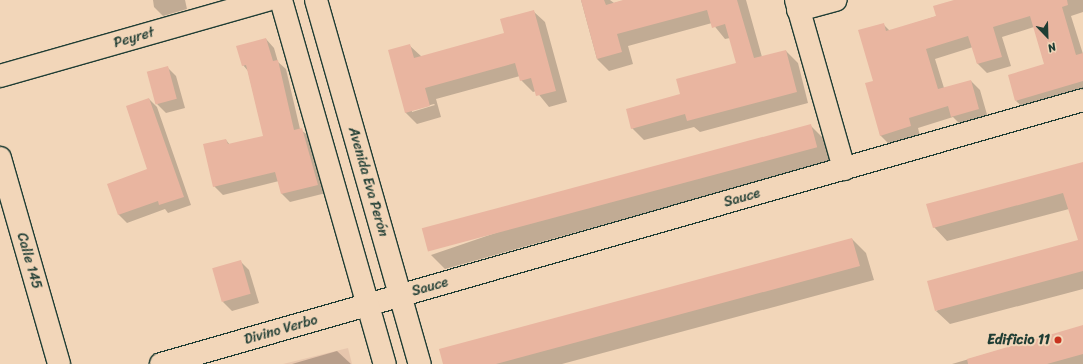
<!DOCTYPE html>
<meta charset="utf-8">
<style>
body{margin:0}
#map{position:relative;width:1083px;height:364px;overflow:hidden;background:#f2d6b9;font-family:Sriracha,sans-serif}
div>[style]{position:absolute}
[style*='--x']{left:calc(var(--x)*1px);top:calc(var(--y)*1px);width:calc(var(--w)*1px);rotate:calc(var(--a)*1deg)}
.built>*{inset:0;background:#e7c6ad}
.shadow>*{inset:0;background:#0003}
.building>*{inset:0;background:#e9b5a0;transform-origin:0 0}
.roads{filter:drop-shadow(1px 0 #1f3d34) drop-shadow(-1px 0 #1f3d34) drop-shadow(0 1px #1f3d34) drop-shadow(0 -1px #1f3d34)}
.minor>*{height:22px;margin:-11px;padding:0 11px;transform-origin:11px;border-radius:11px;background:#f2d6b9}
.tertiary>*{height:22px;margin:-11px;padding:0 11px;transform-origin:11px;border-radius:11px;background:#f2d6b9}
.dots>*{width:11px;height:11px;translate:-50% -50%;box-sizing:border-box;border:2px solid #f2d6b9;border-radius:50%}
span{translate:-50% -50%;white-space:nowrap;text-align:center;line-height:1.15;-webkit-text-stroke:4px #f2d6b9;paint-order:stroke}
.street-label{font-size:14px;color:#1f3d34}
.poi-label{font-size:14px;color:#1f3d34;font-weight:700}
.right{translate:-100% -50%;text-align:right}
.north{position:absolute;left:1027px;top:16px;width:40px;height:40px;-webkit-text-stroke:3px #f2d6b9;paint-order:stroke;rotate:157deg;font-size:11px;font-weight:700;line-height:16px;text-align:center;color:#1f3d34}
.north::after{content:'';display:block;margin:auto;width:14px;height:18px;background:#1f3d34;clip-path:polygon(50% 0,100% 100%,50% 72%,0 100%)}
</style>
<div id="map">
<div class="built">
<i style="clip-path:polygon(348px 348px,352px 364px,283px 364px)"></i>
</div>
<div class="shadow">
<i style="clip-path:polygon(153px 0,185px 0,187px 9px,163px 16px,154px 7px)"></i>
<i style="clip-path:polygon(581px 0,610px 0,614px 3px,626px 0,746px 0,762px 57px,786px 51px,798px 63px,808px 103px,700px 132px,694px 127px,644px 140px,632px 128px,681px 95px,737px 64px,730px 38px,725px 39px,712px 23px,628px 46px,633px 64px,609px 71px,597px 59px)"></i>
<i style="clip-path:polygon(966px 0,1083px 0,1083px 12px,1071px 16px,1083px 54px,1083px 94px,1026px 110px,1016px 101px,1045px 65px,1034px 27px,1002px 37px,1011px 66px,987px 73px,977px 63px,973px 47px,935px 59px,944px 88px,971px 81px,980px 90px,988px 118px,962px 126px,953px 117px,918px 128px,920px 136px,890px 145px,880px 135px,874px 82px,883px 24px,890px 31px,937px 16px)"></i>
<i style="clip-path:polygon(evenodd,533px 11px,545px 22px,567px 102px,549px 107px,536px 91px,533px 92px,521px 80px,520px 76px,436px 99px,441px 117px,417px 124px,405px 112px,409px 45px,422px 57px,505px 34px,533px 11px,434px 104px,435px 105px,412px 112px,412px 110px,434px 104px)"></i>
<i style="clip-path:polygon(266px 39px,274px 48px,278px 62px,286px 69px,300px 129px,311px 138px,326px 193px,290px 202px,282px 194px,279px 181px,223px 195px,214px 186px,226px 140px,230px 145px,264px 137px,248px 71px,243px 65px)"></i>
<i style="clip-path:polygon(167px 67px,176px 76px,185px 108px,166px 113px,157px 104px,148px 72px)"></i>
<i style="clip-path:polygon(149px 99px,157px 107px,191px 205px,168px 213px,165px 209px,127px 223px,119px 215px,108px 185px,148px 170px)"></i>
<i style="clip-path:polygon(810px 125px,824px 139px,831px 161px,445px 269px,431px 255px)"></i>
<i style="clip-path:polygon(1083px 163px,1083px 289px,950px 324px,936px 311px,1080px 241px,1069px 209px,947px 241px,934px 227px)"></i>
<i style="clip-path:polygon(852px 239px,866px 253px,874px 280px,562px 364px,444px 364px)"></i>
<i style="clip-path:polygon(240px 261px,249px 270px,259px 303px,232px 311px,223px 302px)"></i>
<i style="clip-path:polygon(1083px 326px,1083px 364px,952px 364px)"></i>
<i style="clip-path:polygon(337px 351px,351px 364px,292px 364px)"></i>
</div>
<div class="building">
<i style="clip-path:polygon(581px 0,604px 0,606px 5px,623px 0,737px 0,754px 58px,786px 50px,797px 92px,687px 121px,685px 114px,631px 129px,626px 109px,680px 94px,676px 79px,736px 63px,725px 24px,712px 28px,707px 10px,617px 34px,622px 52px,597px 59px)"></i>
<i style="clip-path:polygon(954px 0,1067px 0,1068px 5px,1062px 7px,1076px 55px,1083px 53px,1083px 81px,1015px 101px,1008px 75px,1044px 64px,1030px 16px,993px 27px,1002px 57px,977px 64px,968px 36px,926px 49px,938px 89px,971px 80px,979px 109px,951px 117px,948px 106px,909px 118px,911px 126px,880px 136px,865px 83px,873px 81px,858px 30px,884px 23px,886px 31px,936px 16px,933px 6px)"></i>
<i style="clip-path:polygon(534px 10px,556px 91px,536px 96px,531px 78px,520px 81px,515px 63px,425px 88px,430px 106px,405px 113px,388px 50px,410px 44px,414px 58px,504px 33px,500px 19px)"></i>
<i style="clip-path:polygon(266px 38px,273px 61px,278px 60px,294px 130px,302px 128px,318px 185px,281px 194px,275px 172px,213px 187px,203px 144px,226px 139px,228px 144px,263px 136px,246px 65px,242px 66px,236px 46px)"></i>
<i style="left:168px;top:66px;width:34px;height:22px;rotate:75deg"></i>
<i style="clip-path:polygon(149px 98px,184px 197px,159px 205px,158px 201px,118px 215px,107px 184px,147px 169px,126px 106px)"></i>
<i style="left:811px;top:124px;width:24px;height:403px;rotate:75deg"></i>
<i style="clip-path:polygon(1083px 162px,1083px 271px,935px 311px,927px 281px,1078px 240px,1063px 193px,933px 228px,926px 204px)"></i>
<i style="clip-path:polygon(852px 238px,860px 266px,496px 364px,443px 364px,439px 349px)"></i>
<i style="left:241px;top:260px;width:35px;height:30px;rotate:74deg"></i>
<i style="clip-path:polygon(1083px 325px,1083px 354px,1047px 364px,968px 364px,967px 359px)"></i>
</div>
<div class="roads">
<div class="minor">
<i style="--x:796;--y:0;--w:176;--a:74.1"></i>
<i style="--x:798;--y:10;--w:39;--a:-15"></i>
<i style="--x:0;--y:76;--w:278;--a:-15.9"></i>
<i style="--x:0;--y:158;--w:214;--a:74"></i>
<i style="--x:161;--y:364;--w:959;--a:-15.98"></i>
</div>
<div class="tertiary">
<i style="--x:281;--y:0;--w:379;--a:74.1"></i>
<i style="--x:316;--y:0;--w:379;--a:74.1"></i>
</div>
</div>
<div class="dots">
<i style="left:1058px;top:340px;background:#c8321e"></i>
</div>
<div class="street-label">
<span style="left:134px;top:38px;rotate:-16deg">Peyret</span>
<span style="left:368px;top:182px;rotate:74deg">Avenida Eva Perón</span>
<span style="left:742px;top:198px;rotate:-16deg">Sauce</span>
<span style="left:29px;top:261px;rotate:74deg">Calle 145</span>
<span style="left:430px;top:287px;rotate:-16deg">Sauce</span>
<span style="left:281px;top:330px;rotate:-16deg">Divino Verbo</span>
</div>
<div class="poi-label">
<span class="right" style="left:1050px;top:340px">Edificio 11</span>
</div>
<div class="north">N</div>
</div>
